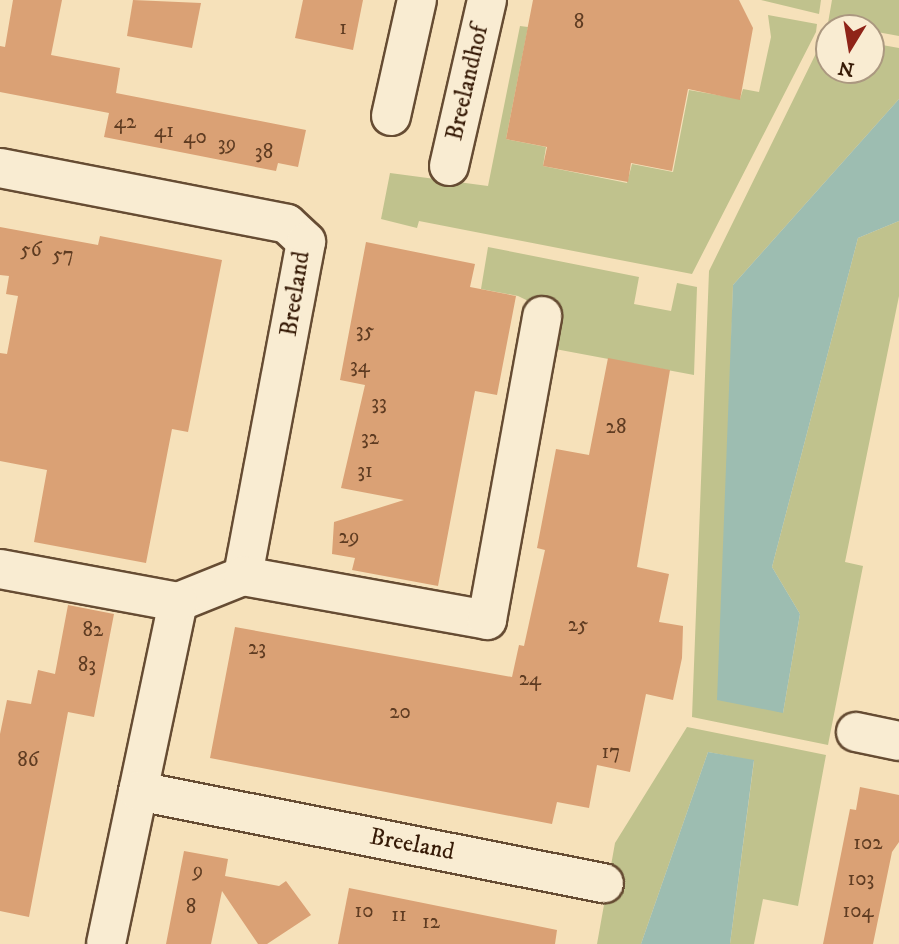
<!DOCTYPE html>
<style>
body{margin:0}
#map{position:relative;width:899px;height:944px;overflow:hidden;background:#f6e1ba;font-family:"IM FELL DW Pica",serif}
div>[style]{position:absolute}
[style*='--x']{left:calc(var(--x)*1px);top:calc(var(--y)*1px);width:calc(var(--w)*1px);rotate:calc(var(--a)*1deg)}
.green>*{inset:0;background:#c0c28d}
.water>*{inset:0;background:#9dbdb1}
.building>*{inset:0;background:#daa175}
.roads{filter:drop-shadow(2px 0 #664c33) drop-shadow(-2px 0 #664c33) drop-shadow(0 2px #664c33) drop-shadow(0 -2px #664c33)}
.minor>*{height:38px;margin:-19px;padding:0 19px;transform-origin:19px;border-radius:19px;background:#f9ecd2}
span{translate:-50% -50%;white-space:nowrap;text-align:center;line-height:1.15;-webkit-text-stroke:5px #f9ecd2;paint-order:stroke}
.number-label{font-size:21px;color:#5f3c22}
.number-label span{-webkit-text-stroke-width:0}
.street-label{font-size:24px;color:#361a06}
.north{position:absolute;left:815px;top:14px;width:70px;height:70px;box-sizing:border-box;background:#f9ecd2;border:2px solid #ab9880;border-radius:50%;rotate:191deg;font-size:19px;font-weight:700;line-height:28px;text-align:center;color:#361a06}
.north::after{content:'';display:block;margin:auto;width:24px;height:32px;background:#8f2418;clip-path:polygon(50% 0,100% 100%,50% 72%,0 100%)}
</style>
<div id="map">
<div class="green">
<i style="clip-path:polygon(761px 0,821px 0,819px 14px)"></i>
<i style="clip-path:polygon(832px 0,899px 0,899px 36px,828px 23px)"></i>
<i style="clip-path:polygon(768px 15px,817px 24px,816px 32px,692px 274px,419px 221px,417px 228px,381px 219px,390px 173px,488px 186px,520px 26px,528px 27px,506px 139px,546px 147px,543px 166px,627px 183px,632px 164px,673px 172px,689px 90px,740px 99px,743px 89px,759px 92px,771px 37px)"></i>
<i style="clip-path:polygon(825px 35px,829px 35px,829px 70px,871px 70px,871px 43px,899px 48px,899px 99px,733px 285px,729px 427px,783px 713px,800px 614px,772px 567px,858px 238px,899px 221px,899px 296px,845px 562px,863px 566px,828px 745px,692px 717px,709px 271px)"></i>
<i style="clip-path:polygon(488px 247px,639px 277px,634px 304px,671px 311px,677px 283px,697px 287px,694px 375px,555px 349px,561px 317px,518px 296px,481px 289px)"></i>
<i style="clip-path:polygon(687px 727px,826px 755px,798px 906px,763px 899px,754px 944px,730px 944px,754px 761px,708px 752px,641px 944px,597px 944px,615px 843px)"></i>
</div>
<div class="water">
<i style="clip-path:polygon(899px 99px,899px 221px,858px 238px,772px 567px,800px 614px,783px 713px,717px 700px,733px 285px)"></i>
<i style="clip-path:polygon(708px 752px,754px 760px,730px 944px,641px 944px)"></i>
</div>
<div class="building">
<i style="clip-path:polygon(13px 0,62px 0,51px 55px,120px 68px,116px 93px,306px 130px,298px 167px,278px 163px,276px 171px,104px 137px,109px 113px,0 92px,0 46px,5px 47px)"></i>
<i style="clip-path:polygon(133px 0,201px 3px,192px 48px,127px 36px)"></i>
<i style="clip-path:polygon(303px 0,363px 0,353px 50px,295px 38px)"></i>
<i style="clip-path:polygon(533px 0,739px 0,753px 28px,740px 100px,688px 89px,672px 171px,631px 163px,628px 182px,543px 166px,547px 147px,506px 139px)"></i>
<i style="clip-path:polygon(0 227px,98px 245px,100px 236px,222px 260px,188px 432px,172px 429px,146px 563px,34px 542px,47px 470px,0 461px,0 353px,7px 354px,18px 296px,6px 294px,9px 276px,0 275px)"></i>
<i style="clip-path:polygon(366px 242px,475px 264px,470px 287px,516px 296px,497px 395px,475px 391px,438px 586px,352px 570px,355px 558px,332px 554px,334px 522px,404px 500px,341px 488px,365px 385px,340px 380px)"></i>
<i style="clip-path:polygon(608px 358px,670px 370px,637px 567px,669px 574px,659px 622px,683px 626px,682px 658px,673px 700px,646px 694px,630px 772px,597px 765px,589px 808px,557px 802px,552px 824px,210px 758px,235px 627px,512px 677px,519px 645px,524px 646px,545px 550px,537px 548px,556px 449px,589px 455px)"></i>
<i style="clip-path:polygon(68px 605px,114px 614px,94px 717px,68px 712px,29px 917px,0 911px,0 734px,7px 700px,31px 704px,38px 670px,55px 674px)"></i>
<i style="clip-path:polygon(860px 787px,899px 795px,899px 842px,892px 852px,873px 944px,823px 944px,850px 809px,856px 810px)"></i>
<i style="clip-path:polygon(184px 851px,228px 859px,225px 876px,279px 886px,286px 881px,311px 915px,267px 944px,258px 944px,222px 891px,211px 944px,166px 944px)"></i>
<i style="clip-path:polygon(349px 888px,557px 930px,555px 944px,338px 944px)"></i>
</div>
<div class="roads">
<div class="minor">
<i style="--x:391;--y:116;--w:119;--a:-77.4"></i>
<i style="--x:449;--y:166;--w:170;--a:-77.1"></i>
<i style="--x:0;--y:168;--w:292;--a:11"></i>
<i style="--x:287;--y:224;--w:26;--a:43"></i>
<i style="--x:306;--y:242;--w:340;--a:100.7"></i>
<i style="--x:243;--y:576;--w:70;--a:158.2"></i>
<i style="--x:178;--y:602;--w:349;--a:101.9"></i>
<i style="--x:0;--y:569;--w:181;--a:10.5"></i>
<i style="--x:243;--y:576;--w:248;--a:10.2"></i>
<i style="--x:487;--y:620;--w:309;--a:-79.7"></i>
<i style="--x:856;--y:732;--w:44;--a:11.8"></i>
<i style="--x:138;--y:791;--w:475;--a:11.2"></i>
</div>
</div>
<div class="number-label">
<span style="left:579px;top:22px">8</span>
<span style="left:343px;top:28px">1</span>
<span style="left:125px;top:122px">42</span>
<span style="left:164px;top:131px">41</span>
<span style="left:195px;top:137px">40</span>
<span style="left:227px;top:144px">39</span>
<span style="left:264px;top:152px">38</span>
<span style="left:31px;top:250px">56</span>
<span style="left:63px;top:255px">57</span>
<span style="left:365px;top:331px">35</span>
<span style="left:360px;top:366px">34</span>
<span style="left:379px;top:403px">33</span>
<span style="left:616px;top:427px">28</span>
<span style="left:370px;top:438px">32</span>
<span style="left:365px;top:471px">31</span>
<span style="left:349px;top:537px">29</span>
<span style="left:578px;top:625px">25</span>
<span style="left:93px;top:630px">82</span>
<span style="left:257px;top:648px">23</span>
<span style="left:87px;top:665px">83</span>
<span style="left:530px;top:679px">24</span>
<span style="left:400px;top:712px">20</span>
<span style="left:611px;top:752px">17</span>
<span style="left:28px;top:760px">86</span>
<span style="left:868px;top:843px">102</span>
<span style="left:198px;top:871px">9</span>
<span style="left:861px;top:879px">103</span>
<span style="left:191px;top:907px">8</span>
<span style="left:364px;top:911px">10</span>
<span style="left:858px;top:911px">104</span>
<span style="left:399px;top:915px">11</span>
<span style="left:431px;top:922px">12</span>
</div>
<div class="street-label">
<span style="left:468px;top:83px;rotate:-77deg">Breelandhof</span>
<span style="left:296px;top:294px;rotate:-81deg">Breeland</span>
<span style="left:412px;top:845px;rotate:11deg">Breeland</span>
</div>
<div class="north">N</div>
</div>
